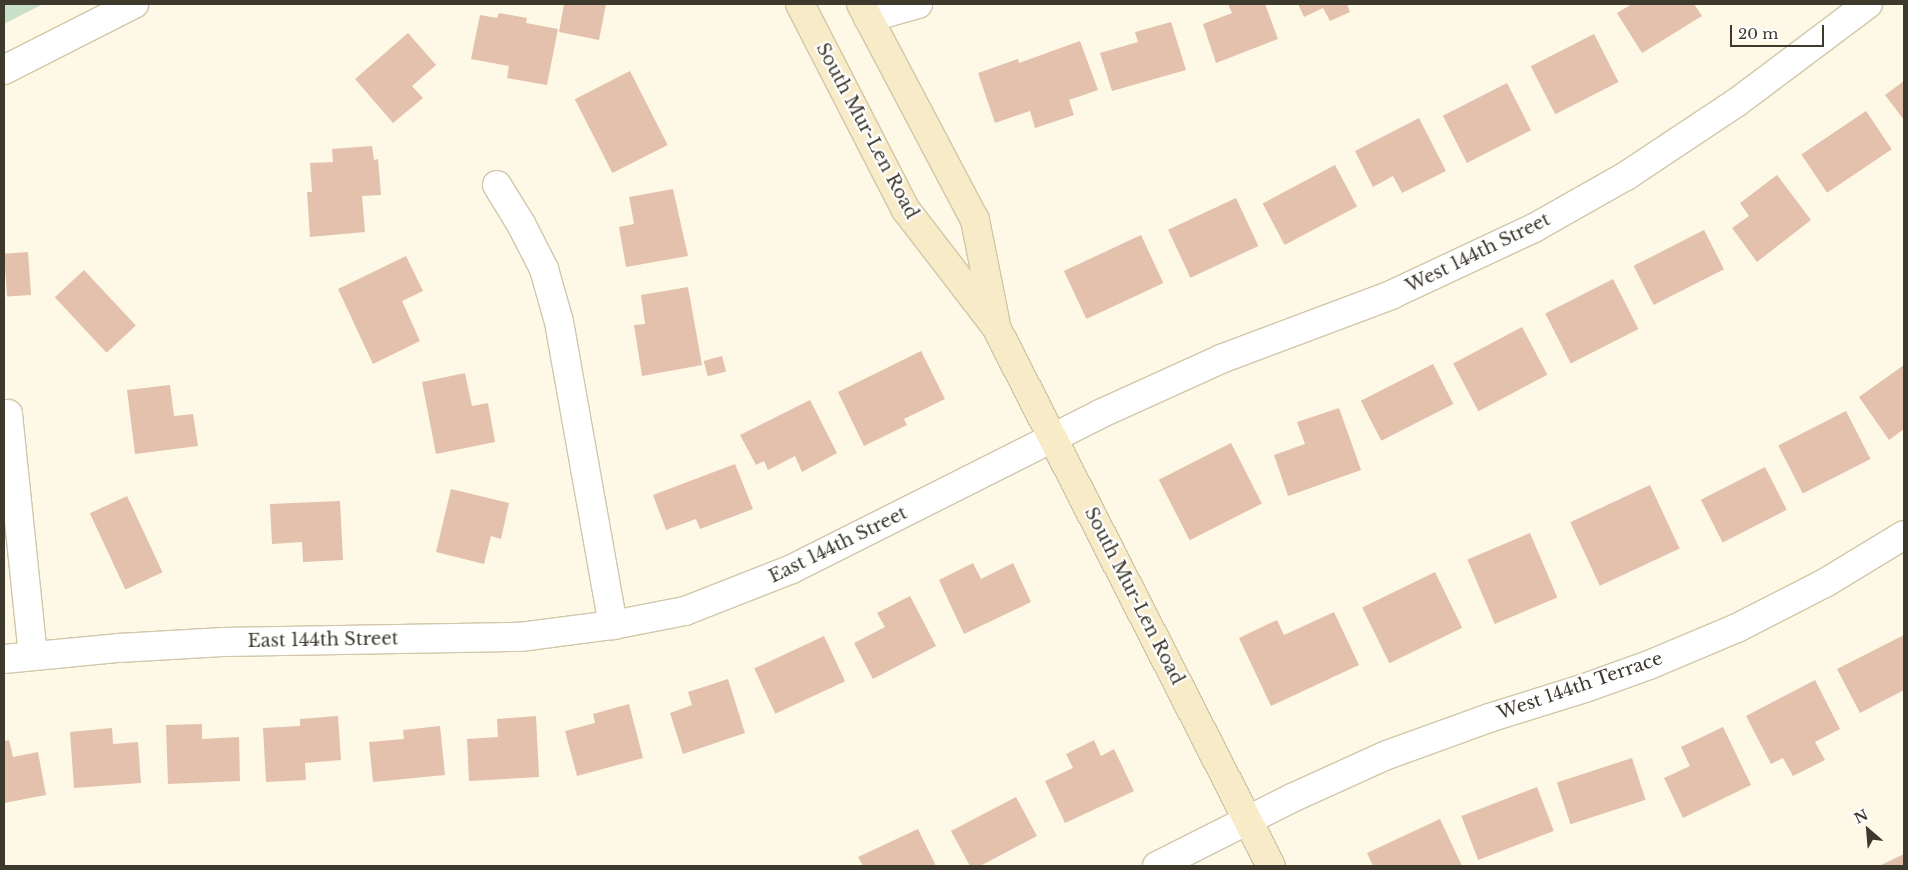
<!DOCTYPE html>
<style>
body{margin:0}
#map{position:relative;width:1908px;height:870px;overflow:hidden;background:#fef8e6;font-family:"Libre Baskerville",serif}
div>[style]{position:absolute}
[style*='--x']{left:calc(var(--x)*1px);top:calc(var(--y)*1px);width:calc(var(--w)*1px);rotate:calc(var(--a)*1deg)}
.green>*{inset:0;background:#c9dfc7}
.building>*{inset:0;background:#e4c1ad;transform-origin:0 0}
.roads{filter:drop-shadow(1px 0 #d1c7a9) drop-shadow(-1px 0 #d1c7a9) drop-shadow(0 1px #d1c7a9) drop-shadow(0 -1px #d1c7a9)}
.minor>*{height:28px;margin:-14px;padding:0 14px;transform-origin:14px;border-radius:14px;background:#fff}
.tertiary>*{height:28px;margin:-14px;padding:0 14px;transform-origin:14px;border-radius:14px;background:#fff}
.secondary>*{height:28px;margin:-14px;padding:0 14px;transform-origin:14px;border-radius:14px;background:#f8ebc7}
span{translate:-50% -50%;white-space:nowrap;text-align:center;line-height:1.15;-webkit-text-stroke:4.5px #fff;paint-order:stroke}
.street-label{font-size:18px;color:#3d392d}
.frame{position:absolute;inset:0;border:5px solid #3d392d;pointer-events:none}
.north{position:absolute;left:1843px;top:805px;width:50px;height:50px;-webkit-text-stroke:4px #fff;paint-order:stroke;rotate:333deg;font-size:14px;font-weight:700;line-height:20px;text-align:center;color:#3d392d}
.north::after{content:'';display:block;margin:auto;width:18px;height:22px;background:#3d392d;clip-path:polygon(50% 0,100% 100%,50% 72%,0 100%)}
.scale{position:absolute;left:1730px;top:25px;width:94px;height:22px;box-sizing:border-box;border:2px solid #3d392d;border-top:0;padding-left:6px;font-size:15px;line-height:18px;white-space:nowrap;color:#3d392d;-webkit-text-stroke:4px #fff;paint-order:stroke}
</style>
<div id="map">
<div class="green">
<i style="clip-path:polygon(4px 4px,43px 4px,4px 24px)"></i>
</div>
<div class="building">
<i style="clip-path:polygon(564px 4px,606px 4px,599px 40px,559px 32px)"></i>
<i style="clip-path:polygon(1228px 4px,1265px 4px,1278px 39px,1216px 63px,1203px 24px,1232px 13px)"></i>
<i style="clip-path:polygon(1298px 4px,1347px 4px,1350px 12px,1330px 21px,1323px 8px,1304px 17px)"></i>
<i style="clip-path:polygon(1632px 4px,1694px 4px,1702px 16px,1642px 53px,1617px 13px)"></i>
<i style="clip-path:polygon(499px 13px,527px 18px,526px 23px,558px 29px,547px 85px,507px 78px,509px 66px,471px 59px,480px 15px,497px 18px)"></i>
<i style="clip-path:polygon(1171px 22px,1186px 70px,1112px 91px,1100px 53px,1138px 42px,1135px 32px)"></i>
<i style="clip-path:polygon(408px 33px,436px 65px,412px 86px,423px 98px,393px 123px,355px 79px)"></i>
<i style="left:1594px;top:34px;width:54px;height:71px;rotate:63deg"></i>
<i style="clip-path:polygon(1080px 41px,1098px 90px,1069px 100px,1074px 115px,1035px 128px,1030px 111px,995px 123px,978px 73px,1018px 59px,1019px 63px)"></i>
<i style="left:630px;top:71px;width:83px;height:62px;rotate:63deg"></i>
<i style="clip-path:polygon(1904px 81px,1904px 120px,1885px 95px)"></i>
<i style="left:1507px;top:83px;width:53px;height:72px;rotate:63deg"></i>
<i style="left:1866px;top:111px;width:46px;height:78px;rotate:56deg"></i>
<i style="clip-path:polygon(1419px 118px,1446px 171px,1402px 193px,1393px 176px,1373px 187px,1355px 151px)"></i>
<i style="clip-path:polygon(372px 146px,374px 160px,378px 159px,381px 195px,362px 196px,365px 232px,310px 237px,307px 192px,312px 192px,310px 163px,333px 162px,332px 149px)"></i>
<i style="left:1335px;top:165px;width:47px;height:82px;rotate:62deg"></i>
<i style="clip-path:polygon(1777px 175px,1811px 220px,1757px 262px,1732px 228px,1749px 216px,1740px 203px)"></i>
<i style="clip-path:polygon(673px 189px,688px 256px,626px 267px,619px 227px,634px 224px,629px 197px)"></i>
<i style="left:1236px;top:198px;width:53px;height:75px;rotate:65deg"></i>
<i style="left:1704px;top:230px;width:44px;height:79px;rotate:63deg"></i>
<i style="left:1141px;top:235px;width:53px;height:85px;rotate:65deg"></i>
<i style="left:28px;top:252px;width:43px;height:24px;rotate:86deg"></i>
<i style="clip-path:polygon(406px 256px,423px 291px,402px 301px,420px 341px,373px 364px,338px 289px)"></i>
<i style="left:84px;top:270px;width:76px;height:40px;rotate:47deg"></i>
<i style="left:1613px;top:279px;width:56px;height:76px;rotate:63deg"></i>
<i style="clip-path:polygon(688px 287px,702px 365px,642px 376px,634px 325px,645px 324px,641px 295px)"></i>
<i style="left:1522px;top:327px;width:54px;height:78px;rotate:62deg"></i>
<i style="clip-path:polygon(921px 351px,945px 399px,904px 419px,907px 425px,864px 446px,838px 392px)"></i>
<i style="left:722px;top:356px;width:16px;height:19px;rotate:75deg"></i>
<i style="left:1433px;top:364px;width:45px;height:81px;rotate:63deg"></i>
<i style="clip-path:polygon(1904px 365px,1904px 429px,1889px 440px,1859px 397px)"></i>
<i style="clip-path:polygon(465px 373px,472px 406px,488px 403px,495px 442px,436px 454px,422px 382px)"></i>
<i style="clip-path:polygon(170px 385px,174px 416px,193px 414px,198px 446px,135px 454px,127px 390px)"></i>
<i style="clip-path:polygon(810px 400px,837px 453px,802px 472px,795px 456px,768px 470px,764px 461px,756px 465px,740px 435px)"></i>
<i style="clip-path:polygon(1339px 408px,1361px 470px,1288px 496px,1274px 455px,1305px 444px,1297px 422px)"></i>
<i style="left:1846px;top:411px;width:54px;height:76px;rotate:63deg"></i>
<i style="left:1231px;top:443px;width:68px;height:81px;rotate:63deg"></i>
<i style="clip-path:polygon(735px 464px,753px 509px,700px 529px,696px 519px,666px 530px,653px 495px)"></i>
<i style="left:1765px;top:467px;width:48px;height:72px;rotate:63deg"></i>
<i style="left:1650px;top:485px;width:70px;height:88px;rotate:65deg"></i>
<i style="clip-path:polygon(451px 489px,509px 503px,501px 539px,491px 536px,484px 564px,436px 552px)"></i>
<i style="left:127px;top:496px;width:84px;height:41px;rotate:65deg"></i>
<i style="clip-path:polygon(340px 501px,343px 560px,303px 562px,302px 542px,272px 544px,270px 504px)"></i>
<i style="left:1530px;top:533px;width:70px;height:68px;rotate:67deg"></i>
<i style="clip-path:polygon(973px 563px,981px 579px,1013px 563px,1031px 602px,964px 634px,939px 580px)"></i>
<i style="left:1435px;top:572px;width:62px;height:81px;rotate:64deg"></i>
<i style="clip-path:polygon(910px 596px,936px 646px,873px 679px,854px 643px,885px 627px,877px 613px)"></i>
<i style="clip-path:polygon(1334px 612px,1359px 665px,1271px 706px,1239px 638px,1277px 620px,1284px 635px)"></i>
<i style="clip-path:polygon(1904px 635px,1904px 690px,1860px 713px,1837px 669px)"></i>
<i style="left:824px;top:636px;width:50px;height:77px;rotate:65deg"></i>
<i style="clip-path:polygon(728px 679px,745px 733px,683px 754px,670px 713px,692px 705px,688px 692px)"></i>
<i style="clip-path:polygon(1815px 680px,1840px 729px,1815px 742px,1825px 760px,1793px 776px,1783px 758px,1771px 764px,1746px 716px)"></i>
<i style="clip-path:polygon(629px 704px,643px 758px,577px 776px,565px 731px,595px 723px,593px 714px)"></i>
<i style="clip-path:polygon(338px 716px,341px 760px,305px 763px,306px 780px,266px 782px,263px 728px,300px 726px,300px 719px)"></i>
<i style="clip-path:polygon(536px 716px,539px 777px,469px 781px,467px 739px,498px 737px,497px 719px)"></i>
<i style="clip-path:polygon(202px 724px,202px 739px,239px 737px,240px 781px,168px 784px,166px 725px)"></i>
<i style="clip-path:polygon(440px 726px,445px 775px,373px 782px,369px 742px,404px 739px,403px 730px)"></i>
<i style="clip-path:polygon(1723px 727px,1751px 785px,1683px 818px,1664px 778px,1690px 766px,1681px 747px)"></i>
<i style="clip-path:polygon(112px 728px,113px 744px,138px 742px,141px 783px,74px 788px,70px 732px)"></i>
<i style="clip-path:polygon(9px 740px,13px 757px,38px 752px,46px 795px,4px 803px,4px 741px)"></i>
<i style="clip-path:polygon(1094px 740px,1101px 756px,1114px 749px,1134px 791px,1065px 823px,1045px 781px,1073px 768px,1066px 754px)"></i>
<i style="left:1632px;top:758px;width:44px;height:79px;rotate:72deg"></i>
<i style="left:1537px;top:787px;width:47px;height:81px;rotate:69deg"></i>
<i style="clip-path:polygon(1016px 797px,1037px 836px,980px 866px,970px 866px,951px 831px)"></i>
<i style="clip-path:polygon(1440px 819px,1462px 866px,1373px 866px,1367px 853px)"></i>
<i style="clip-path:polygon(918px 829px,936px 866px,863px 866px,858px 857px)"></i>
<i style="clip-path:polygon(1904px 854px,1904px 866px,1879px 866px)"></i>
</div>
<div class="roads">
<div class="minor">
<i style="--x:868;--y:18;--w:52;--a:-15.6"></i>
<i style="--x:497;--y:185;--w:46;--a:58.4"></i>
<i style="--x:521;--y:224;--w:51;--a:62.9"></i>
<i style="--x:544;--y:269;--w:55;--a:74.2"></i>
<i style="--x:559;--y:322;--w:308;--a:79.9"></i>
<i style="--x:8;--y:414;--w:243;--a:84.1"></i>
<i style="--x:4;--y:659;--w:116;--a:-5.5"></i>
<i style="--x:119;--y:648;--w:104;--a:-3.3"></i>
<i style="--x:223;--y:642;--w:297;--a:-1"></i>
<i style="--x:520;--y:637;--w:94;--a:-7.4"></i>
<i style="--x:613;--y:625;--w:73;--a:-11"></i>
<i style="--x:685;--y:611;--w:115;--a:-21.4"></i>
<i style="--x:792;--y:569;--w:345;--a:-26.7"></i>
<i style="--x:1100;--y:414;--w:133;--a:-24.4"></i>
<i style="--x:1221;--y:359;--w:182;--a:-20.6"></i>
<i style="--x:1391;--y:295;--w:158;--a:-25.1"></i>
<i style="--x:1534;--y:228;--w:106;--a:-29.5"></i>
<i style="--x:1626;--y:176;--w:132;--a:-33.6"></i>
<i style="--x:1736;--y:103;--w:165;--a:-36.9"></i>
<i style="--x:1157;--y:866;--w:151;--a:-26.7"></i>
<i style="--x:1292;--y:798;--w:104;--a:-24.4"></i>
<i style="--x:1387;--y:755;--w:109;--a:-19.9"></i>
<i style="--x:1489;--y:718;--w:101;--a:-17.4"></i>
<i style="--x:1585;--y:688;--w:68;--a:-19.8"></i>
<i style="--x:1649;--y:665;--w:95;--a:-22.8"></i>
<i style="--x:1737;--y:628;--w:99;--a:-27.1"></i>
<i style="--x:1825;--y:583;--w:92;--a:-31.3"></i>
</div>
<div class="tertiary">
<i style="--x:4;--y:70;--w:146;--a:-26.9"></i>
</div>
<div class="secondary">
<i style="--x:800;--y:4;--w:232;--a:62.8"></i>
<i style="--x:906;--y:210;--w:148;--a:52.4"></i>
<i style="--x:996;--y:327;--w:605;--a:62.97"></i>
<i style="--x:861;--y:4;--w:244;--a:62.2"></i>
<i style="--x:975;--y:220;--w:102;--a:78.7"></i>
</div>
</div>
<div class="street-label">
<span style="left:867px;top:131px;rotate:62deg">South Mur-Len Road</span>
<span style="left:1478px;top:253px;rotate:-26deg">West 144th Street</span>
<span style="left:838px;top:545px;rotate:-26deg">East 144th Street</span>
<span style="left:1134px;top:596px;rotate:63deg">South Mur-Len Road</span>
<span style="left:323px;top:640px;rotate:-1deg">East 144th Street</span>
<span style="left:1580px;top:686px;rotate:-19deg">West 144th Terrace</span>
</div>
<div class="frame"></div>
<div class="north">N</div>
<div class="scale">20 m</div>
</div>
